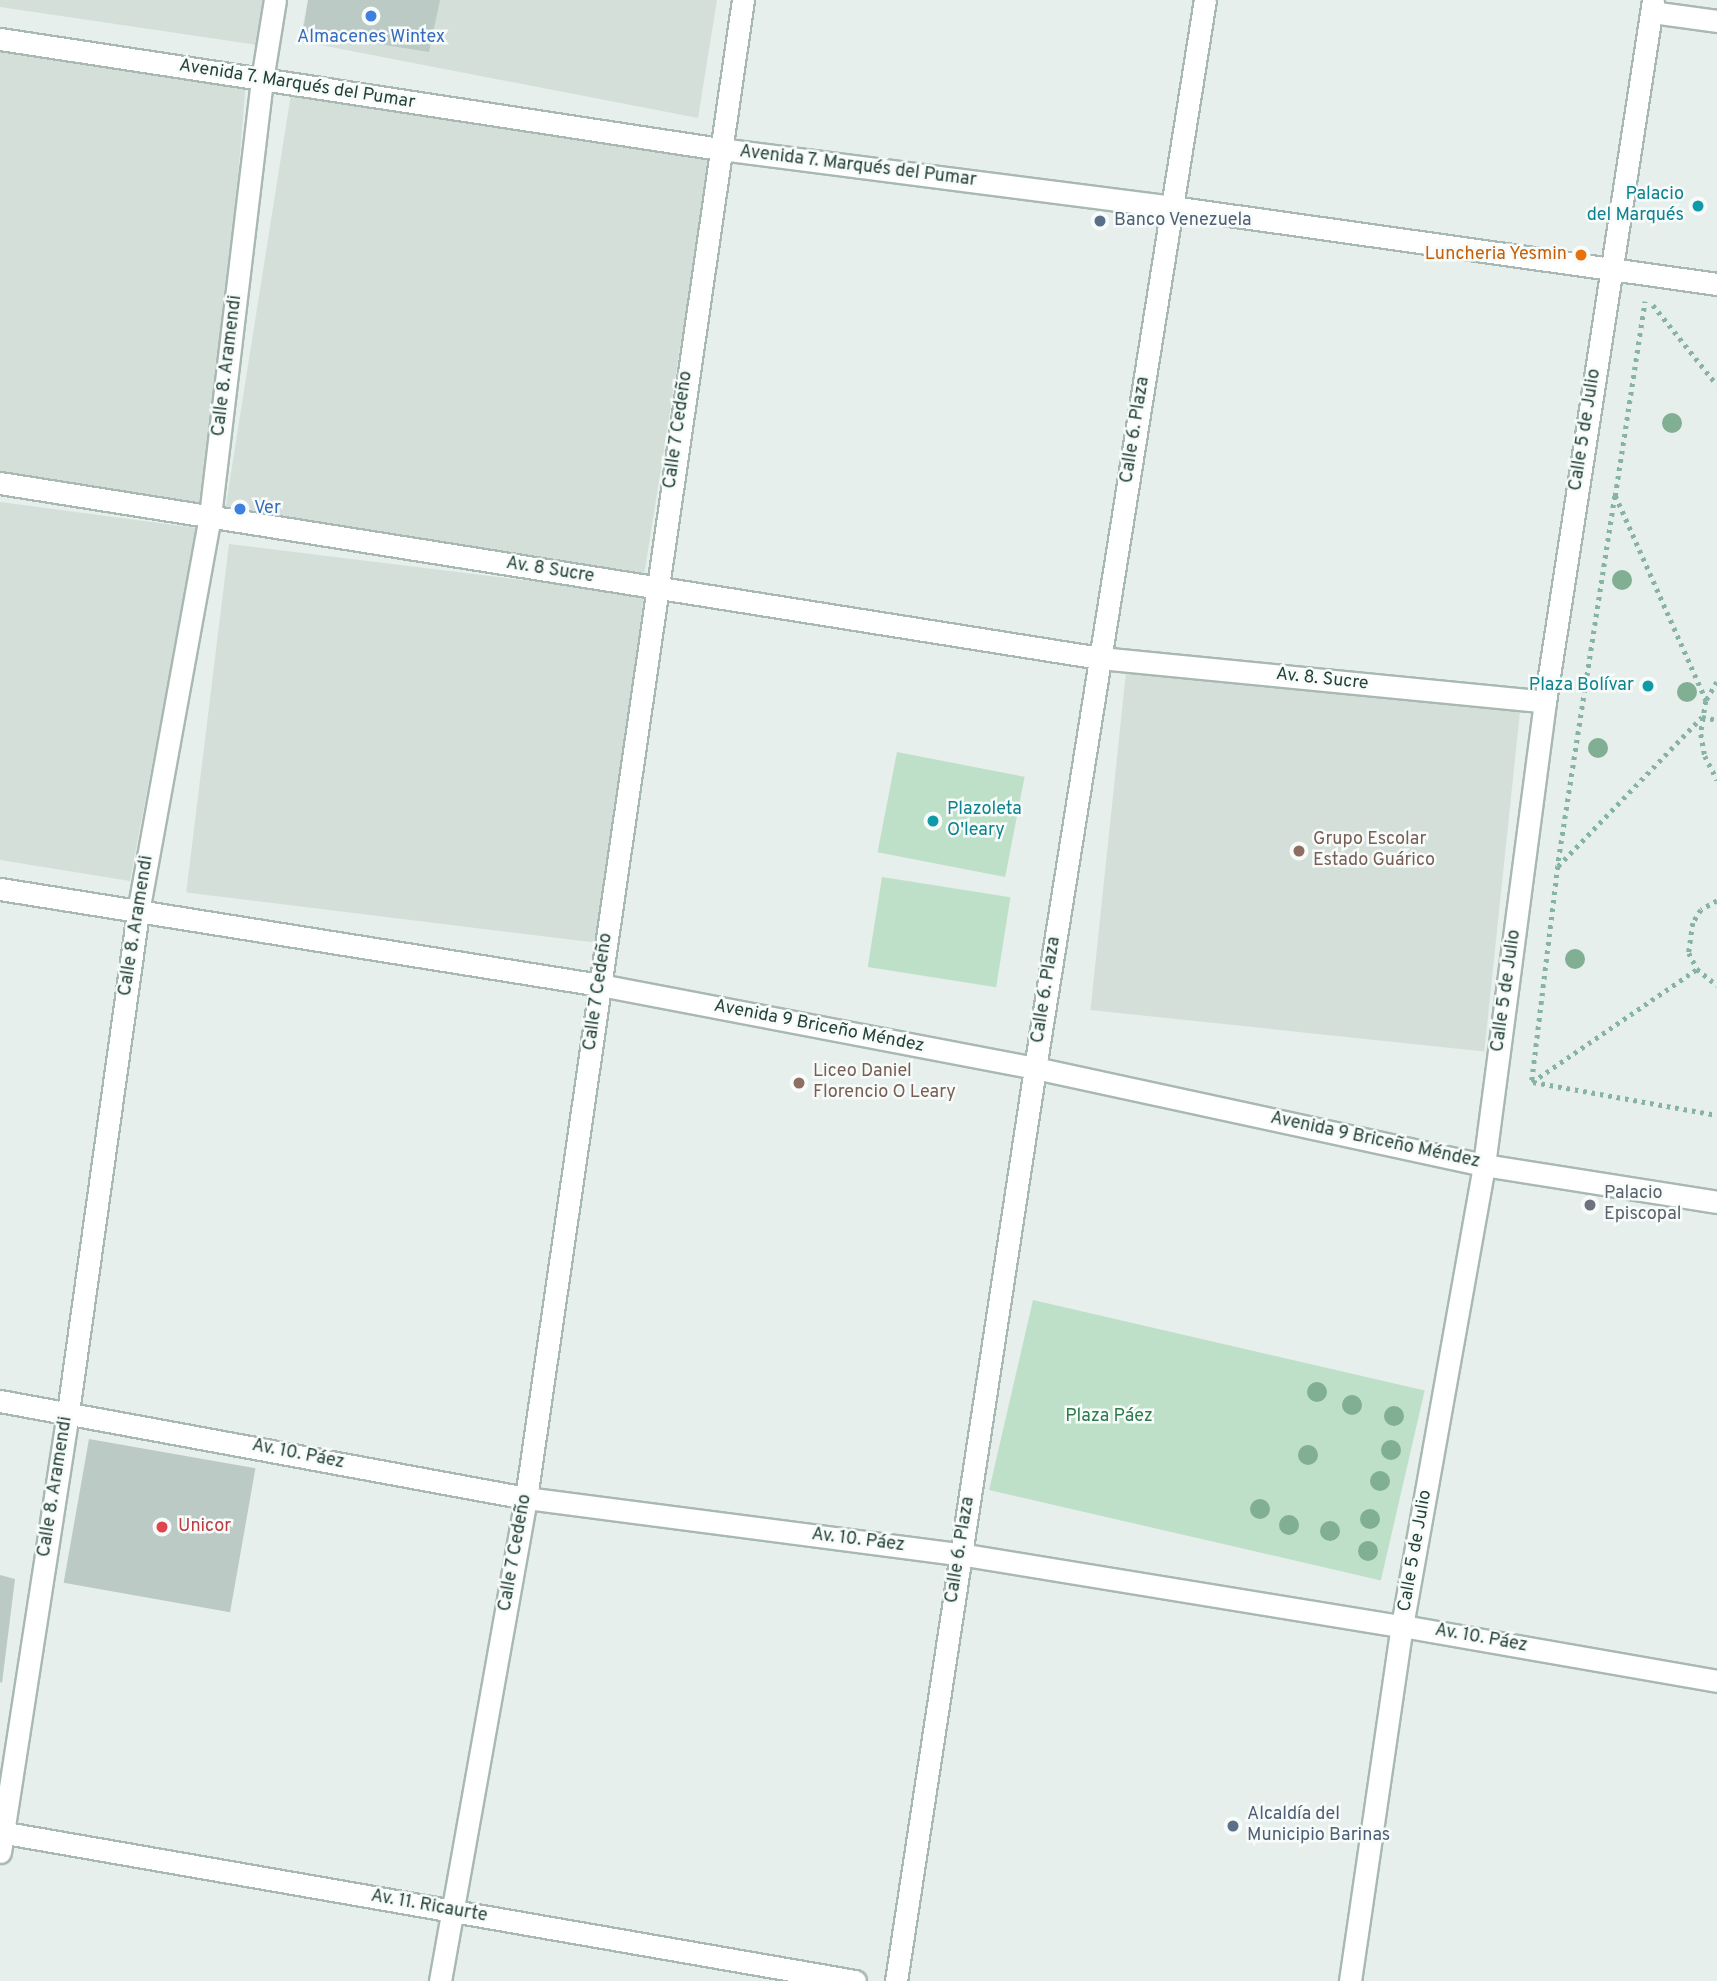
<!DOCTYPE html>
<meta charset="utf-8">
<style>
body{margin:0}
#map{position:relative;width:1717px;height:1981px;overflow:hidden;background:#e6efeb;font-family:Overpass,sans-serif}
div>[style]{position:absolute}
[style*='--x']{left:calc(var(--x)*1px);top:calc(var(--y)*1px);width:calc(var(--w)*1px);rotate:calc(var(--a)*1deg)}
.built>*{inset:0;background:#d4dfda;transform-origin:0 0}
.green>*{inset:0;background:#bfe0c8;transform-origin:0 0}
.building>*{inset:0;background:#bbcac4;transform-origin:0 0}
.path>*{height:4.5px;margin-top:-2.25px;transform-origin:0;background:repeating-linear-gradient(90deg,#86b3a5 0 3.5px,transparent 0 8.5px)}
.roads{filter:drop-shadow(2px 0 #a8b8b2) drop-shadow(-2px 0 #a8b8b2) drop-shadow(0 2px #a8b8b2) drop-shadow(0 -2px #a8b8b2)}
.street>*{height:21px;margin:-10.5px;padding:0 10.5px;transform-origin:10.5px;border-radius:10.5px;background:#fff}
.trees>*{width:20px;height:20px;margin:-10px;border-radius:50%;background:#80af93}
.dots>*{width:19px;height:19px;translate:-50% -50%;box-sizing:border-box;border:4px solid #f7fbf9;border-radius:50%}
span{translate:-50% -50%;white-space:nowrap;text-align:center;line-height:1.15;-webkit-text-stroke:5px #f7fbf9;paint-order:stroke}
.shop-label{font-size:18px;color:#366cbe}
.left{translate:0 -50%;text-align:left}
.street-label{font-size:18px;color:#24423a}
.culture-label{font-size:18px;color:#0d838f}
.right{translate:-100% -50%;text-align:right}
.service-label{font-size:18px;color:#4e5e75}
.food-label{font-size:18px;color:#c56008}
.education-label{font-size:18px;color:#785e54}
.worship-label{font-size:18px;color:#5b616d}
.park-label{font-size:18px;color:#2d7a4b}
.health-label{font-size:18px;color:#be3a42}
</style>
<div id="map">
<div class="built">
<i style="clip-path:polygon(0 0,264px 0,257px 45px,0 7px)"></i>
<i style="clip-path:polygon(308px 0,717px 0,698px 118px,300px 41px)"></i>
<i style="clip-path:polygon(0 46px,246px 81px,210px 516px,0 483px)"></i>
<i style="left:291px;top:94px;width:424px;height:418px;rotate:9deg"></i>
<i style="clip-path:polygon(0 502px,197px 528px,130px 881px,0 860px)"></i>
<i style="left:229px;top:544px;width:418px;height:351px;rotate:7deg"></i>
<i style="left:1128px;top:653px;width:396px;height:359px;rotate:6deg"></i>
</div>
<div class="green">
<i style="left:897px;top:752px;width:130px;height:102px;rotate:11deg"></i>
<i style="left:882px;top:877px;width:130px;height:91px;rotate:9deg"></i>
<i style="left:1033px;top:1300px;width:402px;height:195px;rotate:13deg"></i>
</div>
<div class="building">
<i style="clip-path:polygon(308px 0,440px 0,429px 52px,303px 32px)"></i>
<i style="left:89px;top:1439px;width:169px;height:146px;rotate:10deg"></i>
<i style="clip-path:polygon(0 1575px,15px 1579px,2px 1683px,0 1682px)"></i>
</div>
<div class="path">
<i style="--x:1653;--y:305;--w:102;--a:51.3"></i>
<i style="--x:1615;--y:496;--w:197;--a:-81.3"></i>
<i style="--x:1717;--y:682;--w:22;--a:120"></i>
<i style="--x:1706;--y:701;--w:33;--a:99"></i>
<i style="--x:1701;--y:734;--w:22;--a:80"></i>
<i style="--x:1705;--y:756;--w:27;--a:63"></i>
<i style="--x:1706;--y:701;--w:224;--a:-113.9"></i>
<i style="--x:1615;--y:496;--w:374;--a:98.8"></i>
<i style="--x:1558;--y:866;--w:207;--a:-46"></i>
<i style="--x:1702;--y:717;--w:15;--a:11"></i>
<i style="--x:1558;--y:866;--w:218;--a:96.9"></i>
<i style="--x:1532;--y:1082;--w:200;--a:-34.4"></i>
<i style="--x:1717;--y:901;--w:18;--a:151"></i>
<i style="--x:1701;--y:910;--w:15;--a:122"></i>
<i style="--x:1693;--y:923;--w:30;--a:98"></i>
<i style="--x:1689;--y:953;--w:18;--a:63"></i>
<i style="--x:1697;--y:969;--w:26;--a:39"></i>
<i style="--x:1533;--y:1082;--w:187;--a:10.2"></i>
</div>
<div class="roads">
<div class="street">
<i style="--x:1652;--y:12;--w:66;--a:7.9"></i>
<i style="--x:0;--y:39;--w:728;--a:8.69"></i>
<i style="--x:720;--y:149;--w:456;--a:7.3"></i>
<i style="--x:1172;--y:207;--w:550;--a:8.04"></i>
<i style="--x:0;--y:483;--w:1114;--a:9.04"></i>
<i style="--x:1100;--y:658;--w:447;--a:5.6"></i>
<i style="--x:0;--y:889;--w:608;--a:9.09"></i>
<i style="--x:600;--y:985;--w:443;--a:10.8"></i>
<i style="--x:1035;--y:1068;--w:459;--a:12.2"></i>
<i style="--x:1484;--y:1165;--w:236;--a:9"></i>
<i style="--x:0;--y:1401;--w:535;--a:10.45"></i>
<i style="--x:526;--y:1498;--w:438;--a:7.4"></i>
<i style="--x:960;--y:1554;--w:448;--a:9.3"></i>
<i style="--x:1402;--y:1626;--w:320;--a:9.9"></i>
<i style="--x:0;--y:1832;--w:868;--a:9.89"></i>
<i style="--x:0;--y:1852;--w:445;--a:-81.2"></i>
<i style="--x:68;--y:1412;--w:505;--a:-82.03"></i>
<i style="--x:138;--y:912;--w:402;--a:-79.7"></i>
<i style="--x:210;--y:516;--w:439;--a:-83.2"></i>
<i style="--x:262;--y:80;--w:81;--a:-80.8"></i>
<i style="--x:440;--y:1981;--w:491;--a:-79.9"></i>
<i style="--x:526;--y:1498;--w:1514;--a:-81.76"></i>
<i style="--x:896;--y:1981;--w:924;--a:-81.34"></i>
<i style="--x:1035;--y:1068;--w:1081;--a:-80.96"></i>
<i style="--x:1350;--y:1981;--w:359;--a:-81.7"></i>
<i style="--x:1402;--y:1626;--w:468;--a:-79.9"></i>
<i style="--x:1484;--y:1165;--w:467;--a:-82.5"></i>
<i style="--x:1545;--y:702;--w:710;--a:-81.25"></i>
</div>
</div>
<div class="trees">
<i style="left:1672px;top:423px"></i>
<i style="left:1622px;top:580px"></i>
<i style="left:1687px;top:692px"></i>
<i style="left:1598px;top:748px"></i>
<i style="left:1575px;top:959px"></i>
<i style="left:1317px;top:1392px"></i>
<i style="left:1352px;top:1405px"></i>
<i style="left:1394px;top:1416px"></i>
<i style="left:1391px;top:1450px"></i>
<i style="left:1308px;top:1455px"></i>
<i style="left:1380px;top:1481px"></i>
<i style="left:1260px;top:1509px"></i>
<i style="left:1370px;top:1519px"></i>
<i style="left:1289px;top:1525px"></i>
<i style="left:1330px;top:1531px"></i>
<i style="left:1368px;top:1551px"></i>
</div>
<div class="dots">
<i style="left:371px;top:16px;background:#3f7fe0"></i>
<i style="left:1698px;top:206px;background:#0f9aa8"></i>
<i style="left:1100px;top:221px;background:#5c6f8a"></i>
<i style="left:1581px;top:255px;background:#e8710a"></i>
<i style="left:240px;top:509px;background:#3f7fe0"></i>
<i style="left:1648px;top:686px;background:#0f9aa8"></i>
<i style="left:933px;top:821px;background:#0f9aa8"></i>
<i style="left:1299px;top:851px;background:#8d6e63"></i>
<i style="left:799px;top:1083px;background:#8d6e63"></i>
<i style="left:1590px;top:1205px;background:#6b7280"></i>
<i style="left:162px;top:1527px;background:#e0444e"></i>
<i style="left:1233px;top:1826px;background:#5c6f8a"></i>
</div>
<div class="shop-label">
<span style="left:371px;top:38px">Almacenes Wintex</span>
<span class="left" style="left:254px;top:509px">Ver</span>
</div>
<div class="street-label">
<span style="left:297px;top:85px;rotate:9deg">Avenida 7. Marqués del Pumar</span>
<span style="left:858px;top:167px;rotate:7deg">Avenida 7. Marqués del Pumar</span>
<span style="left:228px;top:366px;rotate:-83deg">Calle 8. Aramendi</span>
<span style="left:679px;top:430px;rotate:-82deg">Calle 7 Cedeño</span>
<span style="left:1136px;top:430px;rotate:-81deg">Calle 6. Plaza</span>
<span style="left:1586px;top:430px;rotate:-81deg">Calle 5 de Julio</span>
<span style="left:550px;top:571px;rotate:9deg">Av. 8 Sucre</span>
<span style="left:1322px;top:680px;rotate:6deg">Av. 8. Sucre</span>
<span style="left:137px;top:926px;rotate:-81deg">Calle 8. Aramendi</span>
<span style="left:1047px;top:990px;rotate:-81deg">Calle 6. Plaza</span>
<span style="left:1507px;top:991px;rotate:-82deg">Calle 5 de Julio</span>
<span style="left:599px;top:992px;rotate:-82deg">Calle 7 Cedeño</span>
<span style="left:819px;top:1027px;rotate:11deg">Avenida 9 Briceño Méndez</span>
<span style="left:1375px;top:1141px;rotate:12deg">Avenida 9 Briceño Méndez</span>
<span style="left:298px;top:1455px;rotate:11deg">Av. 10. Páez</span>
<span style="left:56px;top:1487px;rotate:-81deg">Calle 8. Aramendi</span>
<span style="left:858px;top:1541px;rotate:7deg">Av. 10. Páez</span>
<span style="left:961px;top:1550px;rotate:-81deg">Calle 6. Plaza</span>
<span style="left:1416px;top:1551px;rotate:-80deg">Calle 5 de Julio</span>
<span style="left:516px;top:1553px;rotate:-80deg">Calle 7 Cedeño</span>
<span style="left:1481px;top:1639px;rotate:10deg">Av. 10. Páez</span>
<span style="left:429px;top:1907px;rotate:10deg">Av. 11. Ricaurte</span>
</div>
<div class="culture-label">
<span class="right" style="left:1684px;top:206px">Palacio<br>del Marqués</span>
<span class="right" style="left:1634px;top:686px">Plaza Bolívar</span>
<span class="left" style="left:947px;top:821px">Plazoleta<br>O'leary</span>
</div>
<div class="service-label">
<span class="left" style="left:1114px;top:221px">Banco Venezuela</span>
<span class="left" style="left:1247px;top:1826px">Alcaldía del<br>Municipio Barinas</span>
</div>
<div class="food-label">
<span class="right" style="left:1567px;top:255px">Luncheria Yesmin</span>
</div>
<div class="education-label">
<span class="left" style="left:1313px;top:851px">Grupo Escolar<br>Estado Guárico</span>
<span class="left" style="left:813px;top:1083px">Liceo Daniel<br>Florencio O Leary</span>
</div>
<div class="worship-label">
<span class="left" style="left:1604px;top:1205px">Palacio<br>Episcopal</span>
</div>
<div class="park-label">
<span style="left:1109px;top:1417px">Plaza Páez</span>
</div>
<div class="health-label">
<span class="left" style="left:178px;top:1527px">Unicor</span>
</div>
</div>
